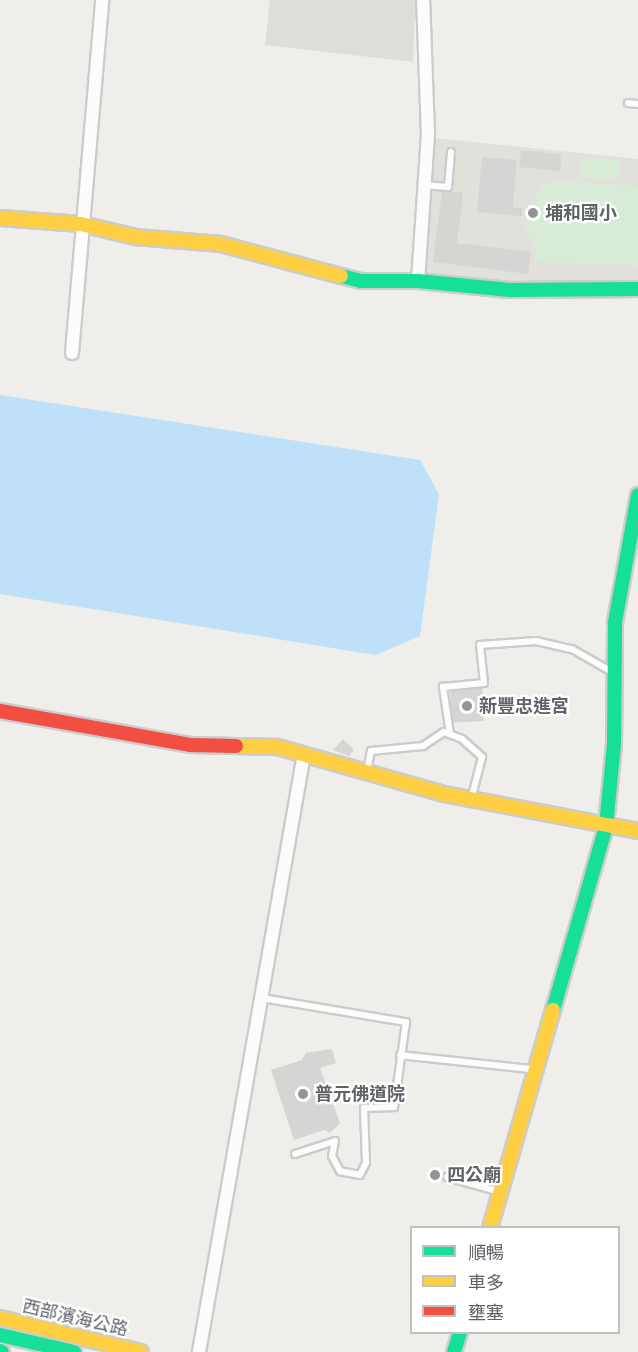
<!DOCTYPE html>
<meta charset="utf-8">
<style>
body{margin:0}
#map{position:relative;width:638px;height:1352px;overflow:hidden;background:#efeeea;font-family:Montserrat,"Noto Sans TC",sans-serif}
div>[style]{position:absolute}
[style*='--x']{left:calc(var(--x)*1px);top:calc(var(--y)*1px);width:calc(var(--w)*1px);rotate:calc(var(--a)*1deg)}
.industrial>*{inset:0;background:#dfddda}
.education>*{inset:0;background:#e2e0da}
.green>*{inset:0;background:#d8ebd6;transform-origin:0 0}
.water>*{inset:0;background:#bfe0f9}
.building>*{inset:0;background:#d6d5d3;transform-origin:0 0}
.roads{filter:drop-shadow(2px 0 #cbcccc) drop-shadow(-2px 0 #cbcccc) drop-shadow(0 2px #cbcccc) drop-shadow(0 -2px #cbcccc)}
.lane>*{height:6px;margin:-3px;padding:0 3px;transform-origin:3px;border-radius:3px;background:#fdfcfc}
.street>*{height:12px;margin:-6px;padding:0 6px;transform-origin:6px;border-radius:6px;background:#fdfcfc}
.fast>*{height:14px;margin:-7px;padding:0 7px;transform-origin:7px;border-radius:7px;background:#16e098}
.slow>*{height:14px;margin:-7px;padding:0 7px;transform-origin:7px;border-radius:7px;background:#ffcf43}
.jam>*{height:14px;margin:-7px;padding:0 7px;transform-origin:7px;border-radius:7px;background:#f24e42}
.dots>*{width:16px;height:16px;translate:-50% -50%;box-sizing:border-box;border:3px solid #fff;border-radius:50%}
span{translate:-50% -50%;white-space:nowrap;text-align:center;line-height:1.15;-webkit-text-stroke:4.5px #fff;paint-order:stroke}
.poi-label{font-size:18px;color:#5f6368;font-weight:700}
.left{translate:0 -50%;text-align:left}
.street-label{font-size:18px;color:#5f6368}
.legend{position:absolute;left:410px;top:1226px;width:210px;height:108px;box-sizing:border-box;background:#fff;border:2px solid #bfc1c3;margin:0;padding:8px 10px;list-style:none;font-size:18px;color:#5f6368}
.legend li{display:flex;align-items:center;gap:12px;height:30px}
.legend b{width:30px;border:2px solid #bfc1c3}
</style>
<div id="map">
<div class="industrial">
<i style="clip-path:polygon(270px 0,415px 0,413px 62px,265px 45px)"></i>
</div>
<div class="education">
<i style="clip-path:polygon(434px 138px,638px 159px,638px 287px,432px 278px,424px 267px)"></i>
</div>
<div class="green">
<i style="left:581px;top:158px;width:38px;height:20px;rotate:2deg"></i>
<i style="clip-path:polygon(554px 181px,638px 186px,638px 266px,534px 262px,537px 251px,528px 236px,525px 222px,528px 206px,543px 185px)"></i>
</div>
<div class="water">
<i style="clip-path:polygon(0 395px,420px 460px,439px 494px,420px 636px,376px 655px,0 594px)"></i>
</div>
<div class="building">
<i style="left:521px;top:150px;width:41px;height:17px;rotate:6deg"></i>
<i style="clip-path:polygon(482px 157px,517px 160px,513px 208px,522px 208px,522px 216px,477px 212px)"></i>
<i style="clip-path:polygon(442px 192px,461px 192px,463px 196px,457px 243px,531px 252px,528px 274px,433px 262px)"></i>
<i style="left:482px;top:688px;width:33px;height:32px;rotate:87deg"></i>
<i style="clip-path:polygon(343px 739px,354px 750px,349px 756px,333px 750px)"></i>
<i style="clip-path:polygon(332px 1049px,336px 1063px,320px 1068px,340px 1123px,330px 1133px,324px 1130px,294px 1140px,271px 1070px,302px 1060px,306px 1053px)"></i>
</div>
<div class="roads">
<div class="lane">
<i style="--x:628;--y:103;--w:10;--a:6"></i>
<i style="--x:424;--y:185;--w:24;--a:5"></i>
<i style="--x:448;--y:187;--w:35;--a:-85"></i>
<i style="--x:450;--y:734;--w:48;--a:-98.5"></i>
<i style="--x:443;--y:687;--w:41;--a:-5.6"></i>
<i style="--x:484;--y:683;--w:38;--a:-96"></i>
<i style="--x:480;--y:645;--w:56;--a:-4.1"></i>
<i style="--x:536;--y:641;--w:37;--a:13"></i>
<i style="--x:572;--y:649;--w:46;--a:29.9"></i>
<i style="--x:367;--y:771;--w:20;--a:-79"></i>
<i style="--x:371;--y:751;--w:52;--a:-5.5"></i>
<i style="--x:423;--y:746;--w:25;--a:-34"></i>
<i style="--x:444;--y:732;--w:19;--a:21"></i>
<i style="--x:462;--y:739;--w:27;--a:42"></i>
<i style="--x:482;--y:757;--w:40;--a:104.4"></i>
<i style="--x:262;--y:998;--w:146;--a:9.5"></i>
<i style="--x:406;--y:1022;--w:86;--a:98"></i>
<i style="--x:394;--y:1107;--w:30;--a:178"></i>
<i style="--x:364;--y:1108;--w:55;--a:87.9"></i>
<i style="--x:366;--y:1163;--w:13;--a:117"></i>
<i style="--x:360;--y:1175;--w:20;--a:-169"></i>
<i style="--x:340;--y:1171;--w:17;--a:-118"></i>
<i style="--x:332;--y:1156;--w:15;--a:-79"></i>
<i style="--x:335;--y:1141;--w:42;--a:162"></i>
<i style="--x:400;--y:1055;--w:133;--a:6.1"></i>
<i style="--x:447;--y:1177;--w:55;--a:15.8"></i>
</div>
<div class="street">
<i style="--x:418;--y:281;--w:147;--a:-86.1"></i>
<i style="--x:428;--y:134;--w:134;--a:-92.1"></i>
<i style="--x:72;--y:353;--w:354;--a:-85.1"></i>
<i style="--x:199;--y:1352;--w:607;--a:-80.04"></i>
</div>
<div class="fast">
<i style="--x:341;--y:276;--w:21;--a:14"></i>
<i style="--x:361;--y:281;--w:57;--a:0"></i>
<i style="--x:418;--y:281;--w:92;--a:5.6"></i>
<i style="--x:510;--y:290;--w:128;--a:-0.4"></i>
<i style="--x:553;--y:1010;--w:191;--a:-73.9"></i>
<i style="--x:606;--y:826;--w:81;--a:-84.4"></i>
<i style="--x:614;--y:745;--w:123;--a:-89.5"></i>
<i style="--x:615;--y:622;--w:129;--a:-79.7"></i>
<i style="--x:0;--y:1335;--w:76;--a:12.9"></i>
<i style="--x:0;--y:1351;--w:2;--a:27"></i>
<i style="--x:454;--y:1352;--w:21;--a:-73"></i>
</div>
<div class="slow">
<i style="--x:0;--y:218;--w:81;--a:4.2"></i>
<i style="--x:81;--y:224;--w:57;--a:13.3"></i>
<i style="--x:136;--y:237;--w:85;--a:4.7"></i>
<i style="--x:221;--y:244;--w:124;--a:14.9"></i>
<i style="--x:236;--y:746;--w:41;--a:1.4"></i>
<i style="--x:277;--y:747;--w:173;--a:15.7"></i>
<i style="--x:444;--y:794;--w:197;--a:10.8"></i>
<i style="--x:490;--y:1228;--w:227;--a:-73.9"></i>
<i style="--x:0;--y:1318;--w:145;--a:13.6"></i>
</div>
<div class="jam">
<i style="--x:0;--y:711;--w:193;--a:10.1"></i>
<i style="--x:190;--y:745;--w:46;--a:1.2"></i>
</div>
</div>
<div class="dots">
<i style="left:533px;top:213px;background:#919496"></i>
<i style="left:467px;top:706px;background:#919496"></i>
<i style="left:303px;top:1094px;background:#919496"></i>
<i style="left:435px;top:1175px;background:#919496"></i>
</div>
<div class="poi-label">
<span class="left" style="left:545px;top:213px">埔和國小</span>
<span class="left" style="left:479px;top:706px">新豐忠進宮</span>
<span class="left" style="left:315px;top:1094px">普元佛道院</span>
<span class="left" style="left:447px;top:1175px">四公廟</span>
</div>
<div class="street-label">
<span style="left:75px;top:1318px;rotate:13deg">西部濱海公路</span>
</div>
<ul class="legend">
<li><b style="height:8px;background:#16e098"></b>順暢</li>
<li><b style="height:8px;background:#ffcf43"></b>車多</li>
<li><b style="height:8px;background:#f24e42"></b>壅塞</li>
</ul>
</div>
